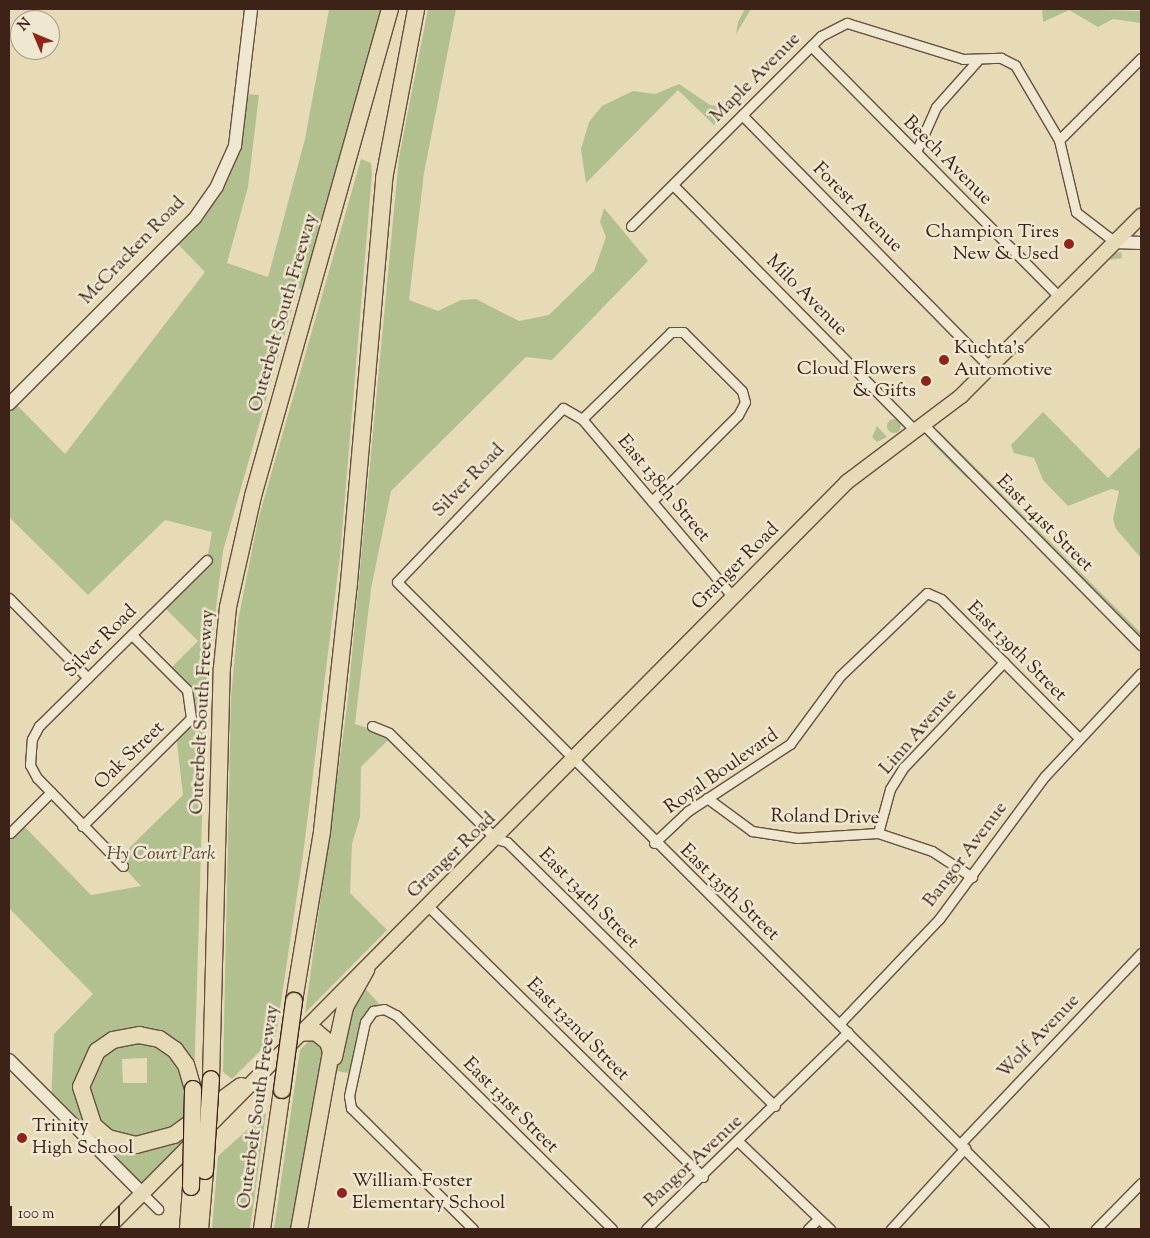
<!DOCTYPE html>
<meta charset="utf-8">
<style>
body{margin:0}
#map{position:relative;width:1150px;height:1238px;overflow:hidden;background:#e7dab7;font-family:"Sorts Mill Goudy",serif}
div>[style]{position:absolute}
[style*='--x']{left:calc(var(--x)*1px);top:calc(var(--y)*1px);width:calc(var(--w)*1px);rotate:calc(var(--a)*1deg)}
.green>*{inset:0;background:#b2c090;transform-origin:0 0}
.round{border-radius:50%}
.roads{filter:drop-shadow(1px 0 #67503f) drop-shadow(-1px 0 #67503f) drop-shadow(0 1px #67503f) drop-shadow(0 -1px #67503f)}
.street>*{height:9px;margin:-4.5px;padding:0 4.5px;transform-origin:4.5px;border-radius:4.5px;background:#efe7d0}
.secondary>*{height:12px;margin:-6px;padding:0 6px;transform-origin:6px;border-radius:6px;background:#efe7d0}
.primary>*{height:14px;margin:-7px;padding:0 7px;transform-origin:7px;border-radius:7px;background:#e7dab7}
.highway>*{height:16px;margin:-8px;padding:0 8px;transform-origin:8px;border-radius:8px;background:#e7dab7}
.bridges{filter:drop-shadow(1px 0 #3c2217) drop-shadow(-1px 0 #3c2217) drop-shadow(0 1px #3c2217) drop-shadow(0 -1px #3c2217)}
.highway-bridge>*{height:16px;margin:-8px;padding:0 8px;transform-origin:8px;border-radius:8px;background:#e7dab7}
.dots>*{width:14px;height:14px;translate:-50% -50%;box-sizing:border-box;border:2px solid #efe7d0;border-radius:50%}
span{translate:-50% -50%;white-space:nowrap;text-align:center;line-height:1.15;-webkit-text-stroke:5px #efe7d0;paint-order:stroke}
.street-label{font-size:19px;color:#3c2217}
.poi-label{font-size:19px;color:#3c2217}
.right{translate:-100% -50%;text-align:right}
.left{translate:0 -50%;text-align:left}
.park-label{font-size:19px;color:#5a4a35;font-style:italic}
.frame{position:absolute;inset:0;border:10px solid #3c2217;pointer-events:none}
.north{position:absolute;left:10px;top:10px;width:50px;height:50px;box-sizing:border-box;background:#efe7d0;border:1px solid #a79886;border-radius:50%;rotate:315deg;font-size:14px;font-weight:700;line-height:20px;text-align:center;color:#3c2217}
.north::after{content:'';display:block;margin:auto;width:18px;height:22px;background:#8f2418;clip-path:polygon(50% 0,100% 100%,50% 72%,0 100%)}
.scale{position:absolute;left:10px;top:1206px;width:110px;height:22px;box-sizing:border-box;border:2px solid #3c2217;border-top:0;padding-left:6px;font-size:15px;line-height:18px;white-space:nowrap;color:#3c2217;-webkit-text-stroke:4px #efe7d0;paint-order:stroke}
</style>
<div id="map">
<div class="green">
<i style="clip-path:polygon(evenodd,329px 9px,390px 9px,310px 292px,298px 288px,223px 551px,206px 690px,192px 1147px,142px 1193px,51px 1102px,54px 1034px,93px 994px,9px 908px,9px 834px,20px 822px,91px 895px,141px 886px,117px 860px,183px 795px,176px 734px,191px 718px,187px 690px,168px 671px,198px 641px,162px 605px,207px 560px,212px 532px,165px 520px,88px 595px,9px 517px,9px 404px,12px 400px,65px 454px,205px 272px,173px 239px,217px 186px,244px 94px,259px 95px,248px 187px,227px 263px,268px 277px,305px 139px,329px 9px,147px 1058px,147px 1083px,123px 1083px,122px 1059px,147px 1058px)"></i>
<i style="clip-path:polygon(428px 9px,456px 9px,424px 173px,409px 300px,438px 311px,461px 300px,476px 299px,519px 321px,549px 315px,594px 271px,606px 237px,600px 222px,604px 208px,648px 261px,552px 360px,526px 357px,391px 491px,371px 589px,355px 724px,392px 736px,361px 767px,360px 817px,352px 844px,350px 893px,387px 930px,305px 1013px,347px 707px,399px 157px)"></i>
<i style="clip-path:polygon(745px 9px,751px 9px,736px 34px,738px 22px)"></i>
<i style="clip-path:polygon(1042px 9px,1141px 11px,1141px 23px,1113px 19px,1098px 27px,1069px 10px,1043px 22px)"></i>
<i style="clip-path:polygon(747px 82px,752px 87px,714px 125px,678px 90px,586px 183px,581px 149px,589px 122px,602px 106px,633px 91px,655px 94px,679px 84px,710px 105px,719px 106px)"></i>
<i style="clip-path:polygon(361px 159px,371px 163px,372px 174px,340px 556px,303px 855px,276px 1035px,232px 1079px,223px 1072px,231px 698px,238px 621px,258px 520px)"></i>
<i style="left:1121px;top:252px;width:6px;height:36px;rotate:81deg"></i>
<i style="clip-path:polygon(1043px 412px,1108px 478px,1141px 446px,1141px 558px,1116px 529px,1113px 519px,1119px 491px,1111px 489px,1068px 506px,1043px 480px,1034px 458px,1014px 453px,1011px 445px)"></i>
<i class="round" style="left:887px;top:419px;width:14px;height:14px"></i>
<i style="clip-path:polygon(877px 426px,887px 437px,877px 442px,872px 437px)"></i>
<i style="left:938px;top:430px;width:289px;height:3px;rotate:45deg"></i>
<i style="left:932px;top:439px;width:54px;height:3px;rotate:45deg"></i>
<i style="clip-path:polygon(362px 985px,384px 1009px,368px 1016px,354px 1074px,331px 1070px,342px 1018px)"></i>
<i style="clip-path:polygon(314px 1036px,327px 1050px,295px 1229px,274px 1229px,300px 1050px)"></i>
<i style="clip-path:polygon(266px 1113px,250px 1229px,212px 1229px,218px 1156px)"></i>
</div>
<div class="roads">
<div class="street">
<i style="--x:811;--y:46;--w:354;--a:45.3"></i>
<i style="--x:742;--y:115;--w:354;--a:45.5"></i>
<i style="--x:1059;--y:140;--w:116;--a:-45"></i>
<i style="--x:916;--y:152;--w:49;--a:-66"></i>
<i style="--x:936;--y:107;--w:62;--a:-48.3"></i>
<i style="--x:673;--y:185;--w:346;--a:45.4"></i>
<i style="--x:631;--y:226;--w:269;--a:-45"></i>
<i style="--x:821;--y:36;--w:29;--a:-27"></i>
<i style="--x:847;--y:23;--w:121;--a:17.2"></i>
<i style="--x:963;--y:59;--w:38;--a:-2"></i>
<i style="--x:1001;--y:58;--w:16;--a:27"></i>
<i style="--x:1015;--y:65;--w:87;--a:59.6"></i>
<i style="--x:1059;--y:140;--w:74;--a:76.7"></i>
<i style="--x:1076;--y:212;--w:49;--a:37.6"></i>
<i style="--x:582;--y:419;--w:124;--a:-44.3"></i>
<i style="--x:671;--y:332;--w:12;--a:0"></i>
<i style="--x:683;--y:332;--w:83;--a:45"></i>
<i style="--x:742;--y:391;--w:11;--a:75"></i>
<i style="--x:745;--y:402;--w:15;--a:118"></i>
<i style="--x:738;--y:415;--w:122;--a:135"></i>
<i style="--x:924;--y:425;--w:309;--a:45.4"></i>
<i style="--x:733;--y:597;--w:233;--a:-130.3"></i>
<i style="--x:582;--y:419;--w:22;--a:-150"></i>
<i style="--x:563;--y:408;--w:240;--a:133.7"></i>
<i style="--x:397;--y:582;--w:915;--a:45"></i>
<i style="--x:9;--y:598;--w:112;--a:45.4"></i>
<i style="--x:372;--y:726;--w:18;--a:22"></i>
<i style="--x:389;--y:733;--w:151;--a:44.7"></i>
<i style="--x:496;--y:839;--w:11;--a:15"></i>
<i style="--x:507;--y:842;--w:376;--a:44.6"></i>
<i style="--x:707;--y:798;--w:56;--a:36.3"></i>
<i style="--x:752;--y:831;--w:46;--a:8.8"></i>
<i style="--x:797;--y:838;--w:81;--a:-3.5"></i>
<i style="--x:878;--y:833;--w:57;--a:18.4"></i>
<i style="--x:932;--y:851;--w:48;--a:33"></i>
<i style="--x:82;--y:826;--w:153;--a:-44.7"></i>
<i style="--x:191;--y:718;--w:28;--a:-98"></i>
<i style="--x:187;--y:690;--w:78;--a:-135"></i>
<i style="--x:10;--y:833;--w:58;--a:-45"></i>
<i style="--x:878;--y:833;--w:46;--a:-74.7"></i>
<i style="--x:890;--y:789;--w:26;--a:-58"></i>
<i style="--x:904;--y:767;--w:145;--a:-46.4"></i>
<i style="--x:654;--y:843;--w:47;--a:-43.3"></i>
<i style="--x:688;--y:811;--w:122;--a:-33.3"></i>
<i style="--x:790;--y:744;--w:84;--a:-53.7"></i>
<i style="--x:840;--y:676;--w:120;--a:-43.7"></i>
<i style="--x:927;--y:593;--w:15;--a:23"></i>
<i style="--x:941;--y:599;--w:196;--a:45.2"></i>
<i style="--x:123;--y:866;--w:123;--a:-134.3"></i>
<i style="--x:37;--y:778;--w:15;--a:-118"></i>
<i style="--x:30;--y:765;--w:26;--a:-86"></i>
<i style="--x:32;--y:739;--w:15;--a:-62"></i>
<i style="--x:39;--y:726;--w:236;--a:-44.7"></i>
<i style="--x:428;--y:906;--w:386;--a:44.6"></i>
<i style="--x:839;--y:1024;--w:145;--a:-46.4"></i>
<i style="--x:939;--y:919;--w:178;--a:-53.5"></i>
<i style="--x:1045;--y:776;--w:141;--a:-47"></i>
<i style="--x:739;--y:1142;--w:126;--a:43.7"></i>
<i style="--x:960;--y:1144;--w:263;--a:-46.5"></i>
<i style="--x:142;--y:1193;--w:23;--a:45"></i>
<i style="--x:473;--y:1229;--w:172;--a:-135.2"></i>
<i style="--x:351;--y:1108;--w:12;--a:-99"></i>
<i style="--x:349;--y:1096;--w:76;--a:-77.8"></i>
<i style="--x:365;--y:1022;--w:14;--a:-54"></i>
<i style="--x:373;--y:1011;--w:11;--a:-10"></i>
<i style="--x:384;--y:1009;--w:13;--a:27"></i>
<i style="--x:396;--y:1015;--w:304;--a:44.7"></i>
<i style="--x:646;--y:1229;--w:282;--a:-44.3"></i>
<i style="--x:808;--y:1229;--w:14;--a:-45"></i>
<i style="--x:891;--y:1229;--w:110;--a:-47.6"></i>
<i style="--x:1096;--y:1229;--w:64;--a:-45.6"></i>
</div>
<div class="secondary">
<i style="--x:1115;--y:242;--w:26;--a:2"></i>
<i style="--x:9;--y:404;--w:263;--a:-45"></i>
<i style="--x:195;--y:218;--w:39;--a:-55"></i>
<i style="--x:217;--y:186;--w:44;--a:-65.8"></i>
<i style="--x:235;--y:146;--w:138;--a:-83.3"></i>
<i style="--x:9;--y:1060;--w:188;--a:45"></i>
</div>
<div class="primary">
<i style="--x:107;--y:1229;--w:1051;--a:-45.27"></i>
<i style="--x:847;--y:482;--w:143;--a:-37"></i>
<i style="--x:961;--y:396;--w:255;--a:-45"></i>
</div>
<div class="highway">
<i style="--x:294;--y:1001;--w:172;--a:-80.6"></i>
<i style="--x:322;--y:831;--w:250;--a:-83.8"></i>
<i style="--x:349;--y:582;--w:405;--a:-85"></i>
<i style="--x:384;--y:179;--w:173;--a:-79.3"></i>
<i style="--x:293;--y:1033;--w:23;--a:-2"></i>
<i style="--x:316;--y:1032;--w:16;--a:40"></i>
<i style="--x:328;--y:1042;--w:10;--a:73"></i>
<i style="--x:331;--y:1052;--w:180;--a:100.2"></i>
<i style="--x:334;--y:1057;--w:51;--a:-77.6"></i>
<i style="--x:345;--y:1007;--w:43;--a:-60.4"></i>
<i style="--x:211;--y:1079;--w:411;--a:-88.5"></i>
<i style="--x:222;--y:668;--w:61;--a:-84.4"></i>
<i style="--x:228;--y:607;--w:114;--a:-77.3"></i>
<i style="--x:253;--y:496;--w:506;--a:-74.29"></i>
<i style="--x:193;--y:1089;--w:25;--a:-106"></i>
<i style="--x:186;--y:1065;--w:19;--a:-126"></i>
<i style="--x:175;--y:1050;--w:19;--a:-145"></i>
<i style="--x:159;--y:1039;--w:20;--a:-169"></i>
<i style="--x:139;--y:1035;--w:26;--a:169"></i>
<i style="--x:113;--y:1040;--w:19;--a:145"></i>
<i style="--x:97;--y:1051;--w:39;--a:114"></i>
<i style="--x:81;--y:1087;--w:40;--a:72"></i>
<i style="--x:93;--y:1125;--w:20;--a:41"></i>
<i style="--x:108;--y:1138;--w:29;--a:14"></i>
<i style="--x:136;--y:1145;--w:39;--a:-15"></i>
<i style="--x:174;--y:1135;--w:83;--a:-36.2"></i>
<i style="--x:188;--y:1229;--w:42;--a:-85.9"></i>
<i style="--x:200;--y:1229;--w:58;--a:-85.1"></i>
<i style="--x:262;--y:1229;--w:140;--a:-81.8"></i>
</div>
</div>
<div class="bridges">
<div class="highway-bridge">
<i style="--x:282;--y:1090;--w:90;--a:-82.3"></i>
<i style="--x:205;--y:1171;--w:92;--a:-86.3"></i>
<i style="--x:191;--y:1187;--w:98;--a:-88.8"></i>
</div>
</div>
<div class="dots">
<i style="left:1069px;top:244px;background:#8f2418"></i>
<i style="left:944px;top:360px;background:#8f2418"></i>
<i style="left:926px;top:381px;background:#8f2418"></i>
<i style="left:22px;top:1138px;background:#8f2418"></i>
<i style="left:342px;top:1193px;background:#8f2418"></i>
</div>
<div class="street-label">
<span style="left:756px;top:78px;rotate:-45deg">Maple Avenue</span>
<span style="left:947px;top:161px;rotate:45deg">Beech Avenue</span>
<span style="left:857px;top:208px;rotate:45deg">Forest Avenue</span>
<span style="left:133px;top:251px;rotate:-46deg">McCracken Road</span>
<span style="left:806px;top:296px;rotate:45deg">Milo Avenue</span>
<span style="left:284px;top:313px;rotate:-74deg">Outerbelt South Freeway</span>
<span style="left:469px;top:481px;rotate:-46deg">Silver Road</span>
<span style="left:663px;top:489px;rotate:50deg">East 138th Street</span>
<span style="left:1044px;top:524px;rotate:45deg">East 141st Street</span>
<span style="left:736px;top:567px;rotate:-45deg">Granger Road</span>
<span style="left:101px;top:642px;rotate:-45deg">Silver Road</span>
<span style="left:1016px;top:652px;rotate:45deg">East 139th Street</span>
<span style="left:203px;top:712px;rotate:-87deg">Outerbelt South Freeway</span>
<span style="left:919px;top:732px;rotate:-49deg">Linn Avenue</span>
<span style="left:130px;top:756px;rotate:-44deg">Oak Street</span>
<span style="left:722px;top:772px;rotate:-35deg">Royal Boulevard</span>
<span style="left:825px;top:818px;rotate:1deg">Roland Drive</span>
<span style="left:966px;top:855px;rotate:-53deg">Bangor Avenue</span>
<span style="left:452px;top:856px;rotate:-44deg">Granger Road</span>
<span style="left:729px;top:893px;rotate:44deg">East 135th Street</span>
<span style="left:588px;top:899px;rotate:45deg">East 134th Street</span>
<span style="left:577px;top:1030px;rotate:45deg">East 132nd Street</span>
<span style="left:1039px;top:1037px;rotate:-46deg">Wolf Avenue</span>
<span style="left:510px;top:1106px;rotate:45deg">East 131st Street</span>
<span style="left:259px;top:1107px;rotate:-82deg">Outerbelt South Freeway</span>
<span style="left:694px;top:1162px;rotate:-43deg">Bangor Avenue</span>
</div>
<div class="poi-label">
<span class="right" style="left:1059px;top:244px">Champion Tires<br>New &amp; Used</span>
<span class="left" style="left:954px;top:360px">Kuchta’s<br>Automotive</span>
<span class="right" style="left:916px;top:381px">Cloud Flowers<br>&amp; Gifts</span>
<span class="left" style="left:32px;top:1138px">Trinity<br>High School</span>
<span class="left" style="left:352px;top:1193px">William Foster<br>Elementary School</span>
</div>
<div class="park-label">
<span style="left:161px;top:855px">Hy Court Park</span>
</div>
<div class="frame"></div>
<div class="north">N</div>
<div class="scale">100 m</div>
</div>
